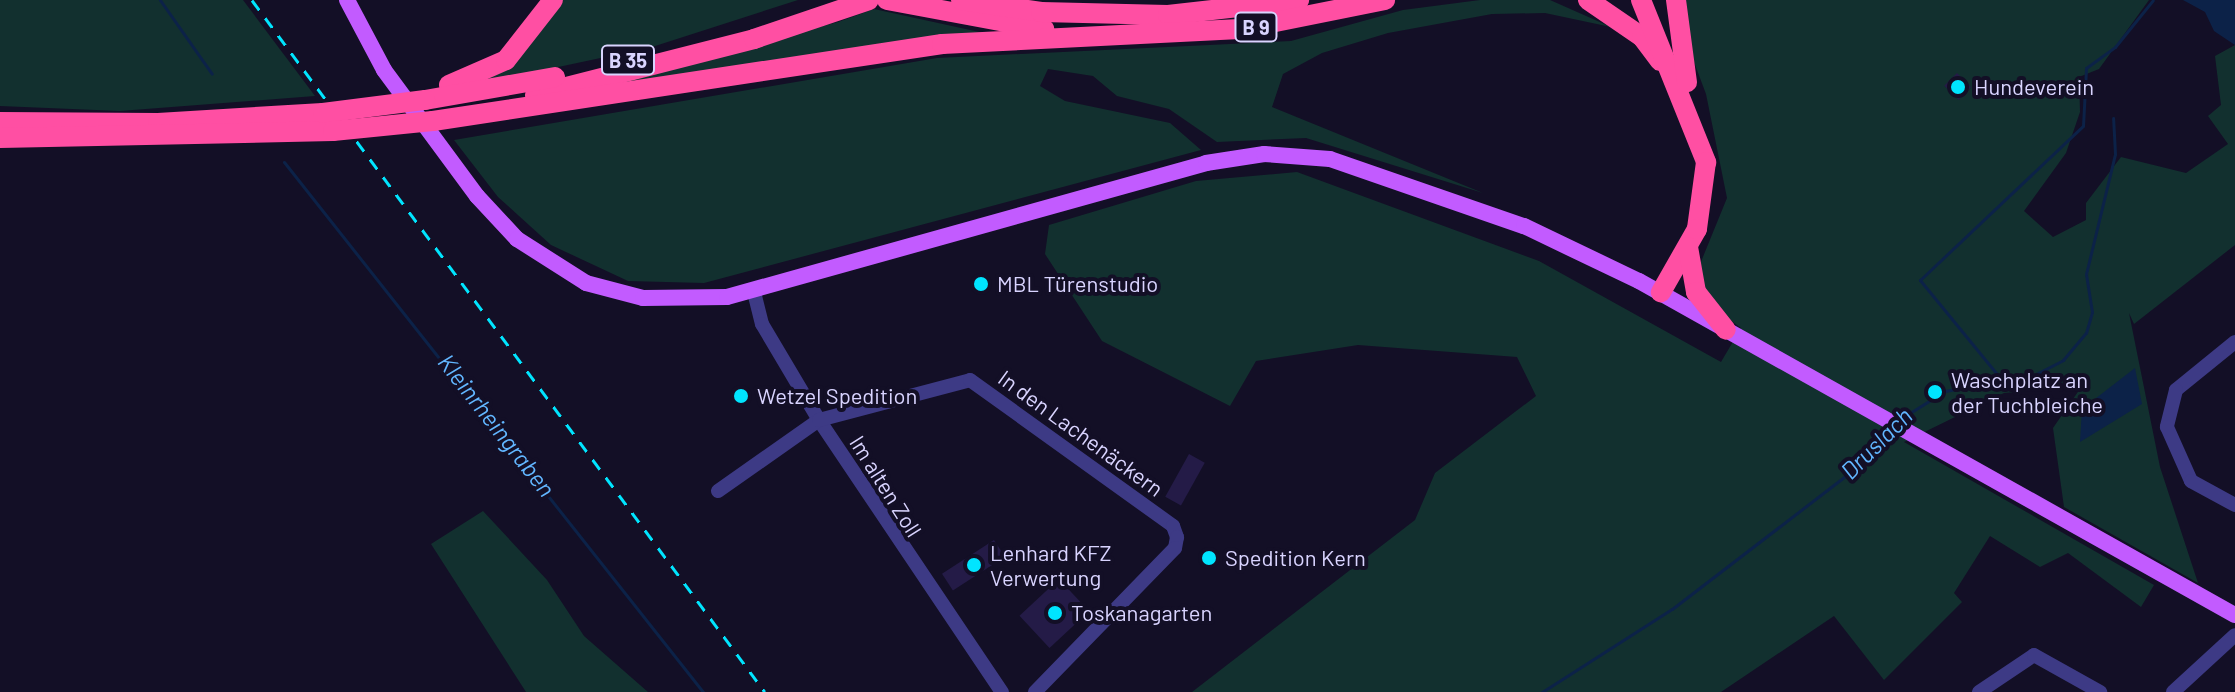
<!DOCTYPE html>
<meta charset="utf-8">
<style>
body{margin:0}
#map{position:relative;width:2235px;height:692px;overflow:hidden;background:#130f26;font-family:Barlow,sans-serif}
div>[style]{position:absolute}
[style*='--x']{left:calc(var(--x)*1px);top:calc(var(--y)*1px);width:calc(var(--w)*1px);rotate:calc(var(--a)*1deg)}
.green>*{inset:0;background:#12302f}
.water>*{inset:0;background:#0c2248}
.stream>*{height:3px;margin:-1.5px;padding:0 1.5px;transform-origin:1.5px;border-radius:1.5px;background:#0c2248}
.building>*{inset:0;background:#241b47;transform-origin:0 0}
.minor>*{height:14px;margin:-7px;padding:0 7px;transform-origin:7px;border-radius:7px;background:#3d3a85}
.major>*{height:16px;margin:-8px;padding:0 8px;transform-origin:8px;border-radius:8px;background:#c25bff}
.highway>*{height:20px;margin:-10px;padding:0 10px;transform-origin:10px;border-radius:10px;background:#ff4fa3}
.rail>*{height:3px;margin-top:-1.5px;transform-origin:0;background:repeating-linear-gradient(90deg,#00e5ff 0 12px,transparent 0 22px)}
.highway-bridge>*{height:20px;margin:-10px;padding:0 10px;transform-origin:10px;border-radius:10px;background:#ff4fa3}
.dots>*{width:22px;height:22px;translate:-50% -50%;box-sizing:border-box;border:4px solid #130f26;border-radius:50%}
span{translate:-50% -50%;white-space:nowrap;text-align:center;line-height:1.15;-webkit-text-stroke:8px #130f26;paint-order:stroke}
.shield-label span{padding:2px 6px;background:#130f26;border:2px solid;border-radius:6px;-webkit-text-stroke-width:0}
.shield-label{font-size:20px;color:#d9d4ff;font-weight:700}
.poi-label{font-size:22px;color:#d9d4ff}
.left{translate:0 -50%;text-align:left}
.street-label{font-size:22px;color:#d9d4ff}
.water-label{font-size:24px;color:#62b6ff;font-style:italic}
</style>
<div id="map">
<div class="green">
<i style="clip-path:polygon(0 0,243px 0,315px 96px,120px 111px,0 106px)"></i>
<i style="clip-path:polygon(559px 0,798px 0,652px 47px,470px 86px)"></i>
<i style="clip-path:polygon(1480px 0,1550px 0,1611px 27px,1545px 13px,1492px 14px,1388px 33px,1322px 53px,1283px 74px,1272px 107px,1483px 193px,1306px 138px,1217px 142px,1169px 109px,1117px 96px,1093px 76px,1048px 69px,1040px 86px,1065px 101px,1170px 123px,1201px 150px,704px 283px,628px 281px,551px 245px,498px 197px,454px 140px,937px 58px,1291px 41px,1403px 10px)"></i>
<i style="clip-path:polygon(1683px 0,2149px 0,2099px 69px,2079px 77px,2080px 112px,2066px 153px,2024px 211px,2053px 237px,2086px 220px,2086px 203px,2121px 157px,2186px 173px,2228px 144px,2208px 116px,2221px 105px,2215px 56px,2235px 45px,2235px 245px,2134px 324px,2129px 313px,2160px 467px,2198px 583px,2064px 507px,2053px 428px,2082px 386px,2004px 393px,1904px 442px,2154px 585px,2141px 607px,2068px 553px,2040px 567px,1990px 536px,1954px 593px,1962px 602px,1884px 680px,1834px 616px,1721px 692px,1192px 692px,1415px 520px,1435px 473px,1536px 396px,1517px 357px,1358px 345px,1256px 361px,1230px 406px,1102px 341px,1045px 254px,1049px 225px,1196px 181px,1297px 172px,1539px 261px,1721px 362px,1741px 328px,1719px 312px,1696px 274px,1727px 198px,1706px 94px,1685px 38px)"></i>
<i style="clip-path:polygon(874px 9px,993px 35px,542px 100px,838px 22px)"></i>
<i style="clip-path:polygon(483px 511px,547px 580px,584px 636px,648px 692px,526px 692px,431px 544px)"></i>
</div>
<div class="water">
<i style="clip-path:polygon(2183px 0,2235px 0,2235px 45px,2214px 31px,2205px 12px)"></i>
<i style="clip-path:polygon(2135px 368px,2142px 404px,2080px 442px,2082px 409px)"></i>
</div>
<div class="stream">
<i style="--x:160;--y:0;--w:90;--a:54.9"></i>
<i style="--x:284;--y:162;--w:676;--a:51.67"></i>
<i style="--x:2001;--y:379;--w:128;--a:-129.3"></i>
<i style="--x:1920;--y:280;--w:224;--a:-43.4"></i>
<i style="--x:2083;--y:126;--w:58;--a:-87"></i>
<i style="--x:2086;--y:68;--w:36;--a:-36"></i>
<i style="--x:2115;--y:47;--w:60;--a:-51"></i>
<i style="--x:1897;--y:421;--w:57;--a:-32"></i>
<i style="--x:1945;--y:391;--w:90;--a:-10.2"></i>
<i style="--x:2034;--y:375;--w:33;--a:-27"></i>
<i style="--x:2063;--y:360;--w:35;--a:-50"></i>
<i style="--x:2086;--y:333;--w:22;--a:-74"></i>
<i style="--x:2092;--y:312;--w:38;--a:-99"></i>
<i style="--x:2086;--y:274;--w:123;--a:-76.4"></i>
<i style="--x:2115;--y:154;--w:36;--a:-93"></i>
<i style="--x:1542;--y:692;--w:154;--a:-32.6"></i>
<i style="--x:1672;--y:609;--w:223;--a:-37.5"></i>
<i style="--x:1849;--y:473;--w:59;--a:-46.4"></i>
</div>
<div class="building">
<i style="left:1957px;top:73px;width:20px;height:18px;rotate:45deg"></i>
<i style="left:1189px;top:454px;width:18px;height:49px;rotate:29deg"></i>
<i style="left:994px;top:540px;width:20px;height:62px;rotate:57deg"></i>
<i style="left:1059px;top:579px;width:44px;height:54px;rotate:47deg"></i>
</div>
<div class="minor">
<i style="--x:754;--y:292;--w:33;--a:76"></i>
<i style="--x:762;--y:324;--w:112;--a:59.3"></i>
<i style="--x:819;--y:420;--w:328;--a:56.1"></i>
<i style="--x:2235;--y:342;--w:76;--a:140.9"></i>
<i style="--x:2176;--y:390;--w:38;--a:104"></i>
<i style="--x:2167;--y:427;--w:59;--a:66"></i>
<i style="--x:2191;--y:481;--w:50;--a:28.6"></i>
<i style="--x:718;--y:491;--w:123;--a:-35.1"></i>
<i style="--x:819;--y:420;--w:156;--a:-14.8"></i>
<i style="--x:970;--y:380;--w:250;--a:35.7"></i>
<i style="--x:1173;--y:526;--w:12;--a:70"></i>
<i style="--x:1177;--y:537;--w:11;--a:100"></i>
<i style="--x:1175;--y:548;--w:201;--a:134.2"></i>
<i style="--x:1979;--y:692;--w:66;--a:-33.9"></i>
<i style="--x:2034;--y:655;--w:76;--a:29.3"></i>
<i style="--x:2173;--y:692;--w:84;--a:-42.6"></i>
</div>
<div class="major">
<i style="--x:347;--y:0;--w:79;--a:62.1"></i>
<i style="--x:384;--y:70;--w:157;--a:53.6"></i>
<i style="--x:477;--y:196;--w:59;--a:47.1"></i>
<i style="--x:517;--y:239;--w:82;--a:32.5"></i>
<i style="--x:586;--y:283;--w:59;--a:14.7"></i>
<i style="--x:643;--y:298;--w:84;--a:-0.7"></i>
<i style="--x:727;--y:297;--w:497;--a:-15.6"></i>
<i style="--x:1206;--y:163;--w:59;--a:-8.8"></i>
<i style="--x:1264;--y:154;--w:66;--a:4.3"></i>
<i style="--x:1330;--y:159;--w:205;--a:19.1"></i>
<i style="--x:1524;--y:226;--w:127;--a:25.6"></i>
<i style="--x:1639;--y:281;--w:683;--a:29.27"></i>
</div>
<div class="highway">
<i style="--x:887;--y:0;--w:160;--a:10.5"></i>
<i style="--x:961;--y:0;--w:81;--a:8.5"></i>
<i style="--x:1041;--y:12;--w:127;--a:1.4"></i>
<i style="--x:1168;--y:15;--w:132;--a:-6.5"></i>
<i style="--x:1588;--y:0;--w:65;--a:34.4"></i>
<i style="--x:1642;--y:37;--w:30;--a:53"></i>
<i style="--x:1641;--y:0;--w:175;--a:68.1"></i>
<i style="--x:1706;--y:162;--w:68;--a:97.7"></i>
<i style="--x:1697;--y:229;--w:73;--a:119.7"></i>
<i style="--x:1676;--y:0;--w:83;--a:82.4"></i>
<i style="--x:449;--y:85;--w:62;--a:-23.7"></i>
<i style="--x:506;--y:60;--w:76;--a:-51.9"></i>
<i style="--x:535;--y:95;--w:226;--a:-14.3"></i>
<i style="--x:754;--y:39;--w:121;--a:-18.7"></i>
<i style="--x:425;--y:100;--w:132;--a:-10"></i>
<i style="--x:433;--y:121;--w:515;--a:-8.6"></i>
<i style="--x:942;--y:44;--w:298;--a:-2.9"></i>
<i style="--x:1240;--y:29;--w:148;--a:-11.3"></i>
<i style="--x:0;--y:122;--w:158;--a:0.4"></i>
<i style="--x:158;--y:123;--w:165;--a:-3.5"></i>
<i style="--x:0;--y:138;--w:333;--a:-1.2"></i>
<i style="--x:1688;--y:247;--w:46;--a:79.9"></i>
<i style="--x:1696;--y:292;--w:48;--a:51.7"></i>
</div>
<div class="rail">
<i style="--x:252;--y:0;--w:861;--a:53.45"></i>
</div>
<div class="highway-bridge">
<i style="--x:323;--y:113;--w:103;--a:-7.3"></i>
<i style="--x:333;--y:131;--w:100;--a:-5.7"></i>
</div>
<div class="dots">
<i style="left:1958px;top:87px;background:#00e5ff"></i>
<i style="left:981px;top:284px;background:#00e5ff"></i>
<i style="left:1935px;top:392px;background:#00e5ff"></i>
<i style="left:741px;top:396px;background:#00e5ff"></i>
<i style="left:1209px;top:558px;background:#00e5ff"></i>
<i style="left:974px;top:565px;background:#00e5ff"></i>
<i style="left:1055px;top:613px;background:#00e5ff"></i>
</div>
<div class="shield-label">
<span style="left:1256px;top:27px">B 9</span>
<span style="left:628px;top:60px">B 35</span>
</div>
<div class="poi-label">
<span class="left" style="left:1974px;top:87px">Hundeverein</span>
<span class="left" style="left:997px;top:284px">MBL Türenstudio</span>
<span class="left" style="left:1951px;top:392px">Waschplatz an<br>der Tuchbleiche</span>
<span class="left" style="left:757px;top:396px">Wetzel Spedition</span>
<span class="left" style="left:990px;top:565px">Lenhard KFZ<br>Verwertung</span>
<span class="left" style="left:1225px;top:558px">Spedition Kern</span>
<span class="left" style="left:1071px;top:613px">Toskanagarten</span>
</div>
<div class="street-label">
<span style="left:1081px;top:433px;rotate:36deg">In den Lachenäckern</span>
<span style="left:886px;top:486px;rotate:58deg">Im alten Zoll</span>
</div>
<div class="water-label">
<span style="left:497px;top:425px;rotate:52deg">Kleinrheingraben</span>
<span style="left:1876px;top:443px;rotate:-45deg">Druslach</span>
</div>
</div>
